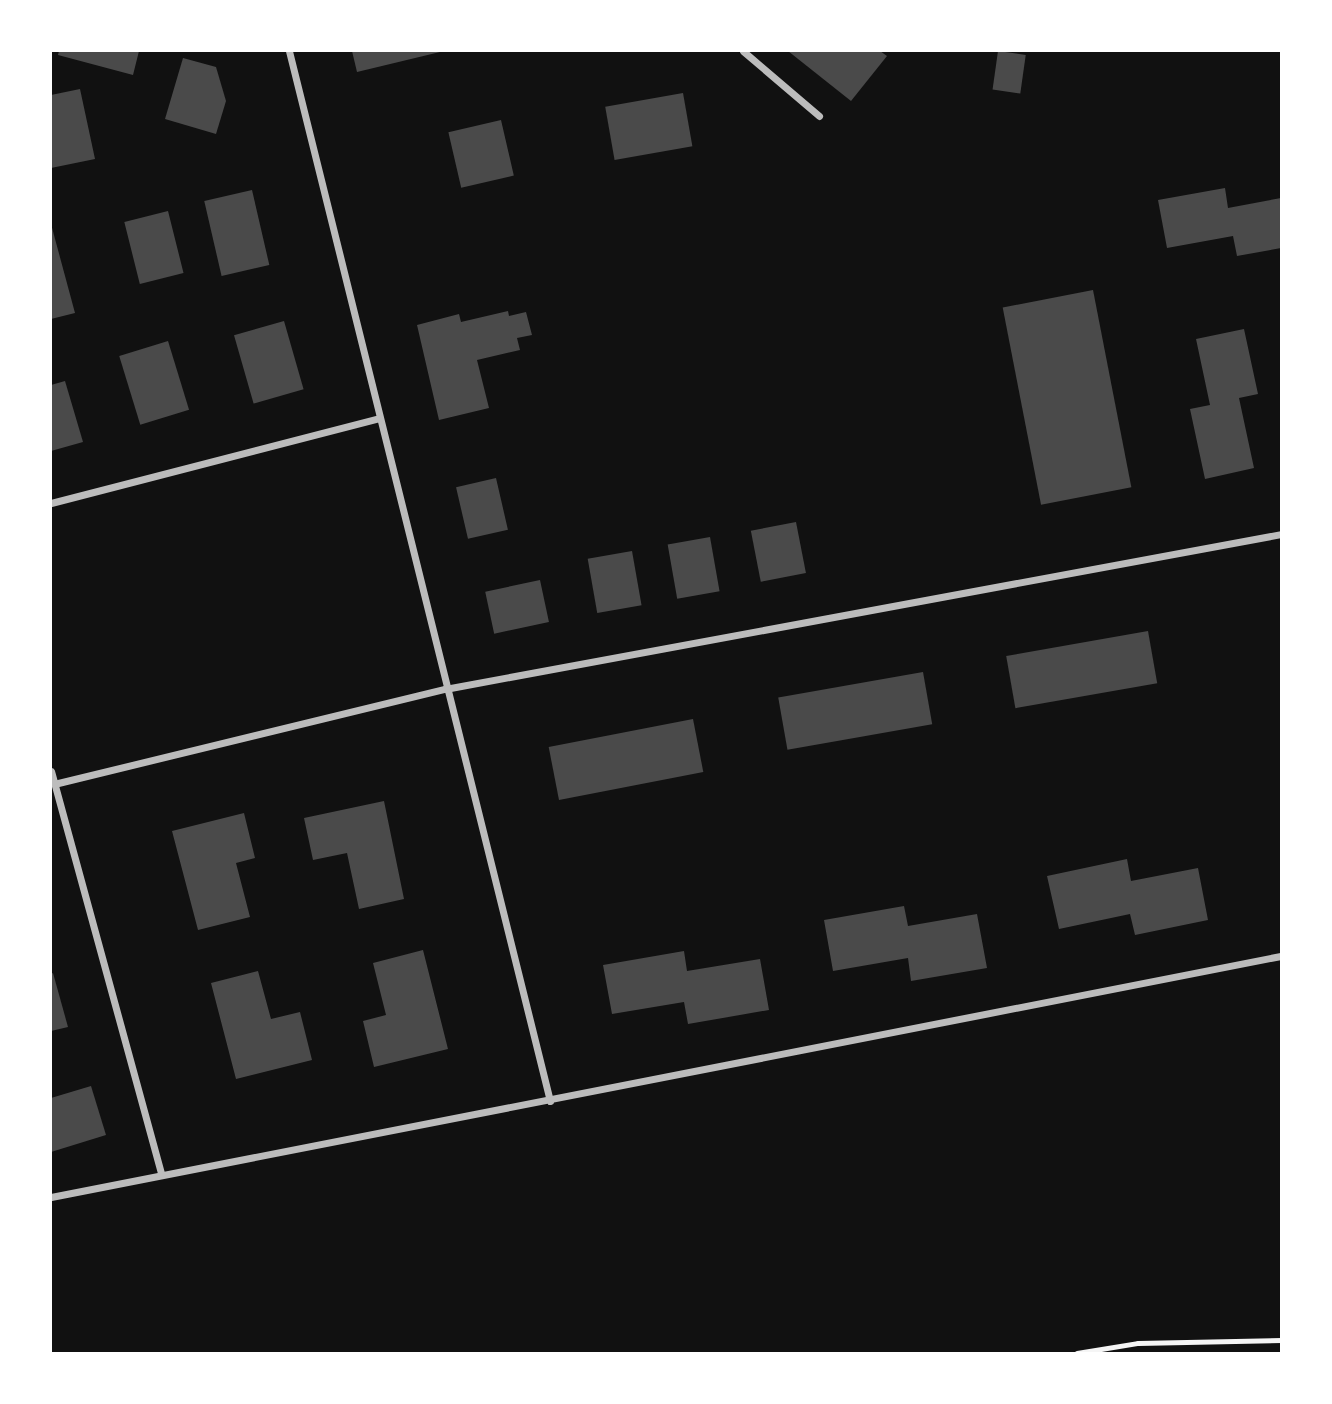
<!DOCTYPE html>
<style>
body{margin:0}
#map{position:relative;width:1332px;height:1404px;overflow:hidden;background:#111;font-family:Figtree,sans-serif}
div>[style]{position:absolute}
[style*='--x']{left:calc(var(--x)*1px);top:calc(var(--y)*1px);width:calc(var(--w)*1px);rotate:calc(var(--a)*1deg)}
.building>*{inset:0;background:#4a4a4a;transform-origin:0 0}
.path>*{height:4.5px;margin:-2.25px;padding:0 2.25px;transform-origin:2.25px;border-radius:2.25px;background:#f5f5f5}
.minor>*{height:7px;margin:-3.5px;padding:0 3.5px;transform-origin:3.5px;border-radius:3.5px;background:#bcbcbc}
span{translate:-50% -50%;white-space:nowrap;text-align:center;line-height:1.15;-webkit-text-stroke:5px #fff;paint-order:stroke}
.frame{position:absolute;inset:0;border:52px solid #fff;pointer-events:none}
</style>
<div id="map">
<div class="building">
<i style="clip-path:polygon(59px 51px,139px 51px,133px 75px,58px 55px)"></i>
<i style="clip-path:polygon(352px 51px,440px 51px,440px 52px,357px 72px)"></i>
<i style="clip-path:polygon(788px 51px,880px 51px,887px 56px,851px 101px)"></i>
<i style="left:998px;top:51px;width:28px;height:39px;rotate:8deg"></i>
<i style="clip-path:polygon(183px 58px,216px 67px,226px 101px,216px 134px,165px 119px)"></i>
<i style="clip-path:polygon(80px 89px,95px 159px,51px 168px,51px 95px)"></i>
<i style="left:683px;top:93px;width:54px;height:79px;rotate:80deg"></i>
<i style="left:501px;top:120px;width:57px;height:54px;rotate:77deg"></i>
<i style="clip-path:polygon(1225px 188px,1228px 208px,1281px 198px,1281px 248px,1237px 256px,1233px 236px,1167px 248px,1158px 200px)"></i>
<i style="left:252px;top:190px;width:77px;height:49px;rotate:77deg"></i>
<i style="left:168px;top:211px;width:64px;height:45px;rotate:76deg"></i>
<i style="clip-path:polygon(51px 224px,75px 313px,51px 319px)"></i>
<i style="left:1093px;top:290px;width:201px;height:92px;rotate:79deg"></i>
<i style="clip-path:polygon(508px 311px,509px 316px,526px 312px,532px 335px,517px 338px,520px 350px,477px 360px,489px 408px,439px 420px,417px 325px,459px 314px,461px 322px)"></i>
<i style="left:284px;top:321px;width:71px;height:52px;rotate:74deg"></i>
<i style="clip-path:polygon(1244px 329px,1258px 394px,1239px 398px,1254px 468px,1205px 479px,1190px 409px,1210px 405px,1196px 339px)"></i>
<i style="left:168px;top:341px;width:72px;height:51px;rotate:73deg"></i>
<i style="clip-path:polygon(65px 381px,83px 442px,51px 451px,51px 385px)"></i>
<i style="left:496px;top:478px;width:53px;height:41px;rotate:77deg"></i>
<i style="left:796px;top:522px;width:52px;height:46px;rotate:79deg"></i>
<i style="left:710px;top:537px;width:55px;height:43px;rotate:80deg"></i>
<i style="left:632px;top:551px;width:55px;height:45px;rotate:80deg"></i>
<i style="left:540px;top:580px;width:43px;height:56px;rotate:78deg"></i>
<i style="left:1148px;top:631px;width:53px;height:144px;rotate:80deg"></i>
<i style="left:923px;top:672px;width:53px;height:147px;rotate:80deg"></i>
<i style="left:693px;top:719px;width:54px;height:147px;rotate:79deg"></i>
<i style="clip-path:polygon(384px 801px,404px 899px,359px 909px,347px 853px,313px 860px,304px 818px)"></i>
<i style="clip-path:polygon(244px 813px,255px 858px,236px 863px,250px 917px,198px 930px,172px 831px)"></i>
<i style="clip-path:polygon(1127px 859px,1131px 881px,1198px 868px,1208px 920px,1135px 935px,1130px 914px,1059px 929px,1047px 876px)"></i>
<i style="clip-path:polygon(904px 906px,908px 926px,977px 914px,987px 968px,911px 981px,908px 958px,833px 971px,824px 920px)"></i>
<i style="clip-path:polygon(423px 950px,448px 1049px,374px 1067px,363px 1021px,386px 1015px,373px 963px)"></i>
<i style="clip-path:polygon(684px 951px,687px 971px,760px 959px,769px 1010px,688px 1024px,684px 1002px,612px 1014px,603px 965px)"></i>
<i style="clip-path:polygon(258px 971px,271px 1019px,300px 1012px,312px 1060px,236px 1079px,211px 983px)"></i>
<i style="clip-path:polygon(53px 973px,68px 1027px,51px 1031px,51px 974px)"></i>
<i style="clip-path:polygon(91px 1086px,106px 1135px,51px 1152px,51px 1098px)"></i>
</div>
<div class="path">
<i style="--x:1077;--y:1353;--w:62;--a:-9.3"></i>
<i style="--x:1138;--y:1343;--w:143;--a:-1.2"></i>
</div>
<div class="minor">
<i style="--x:289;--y:51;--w:1082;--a:76.04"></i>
<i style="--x:743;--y:51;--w:100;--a:40.5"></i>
<i style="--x:51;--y:503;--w:339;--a:-14.5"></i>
<i style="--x:51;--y:771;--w:418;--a:74.7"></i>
<i style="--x:54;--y:784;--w:402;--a:-13.7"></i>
<i style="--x:445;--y:689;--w:850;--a:-10.5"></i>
<i style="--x:51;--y:1197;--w:1253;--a:-11.09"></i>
</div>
<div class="frame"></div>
</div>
